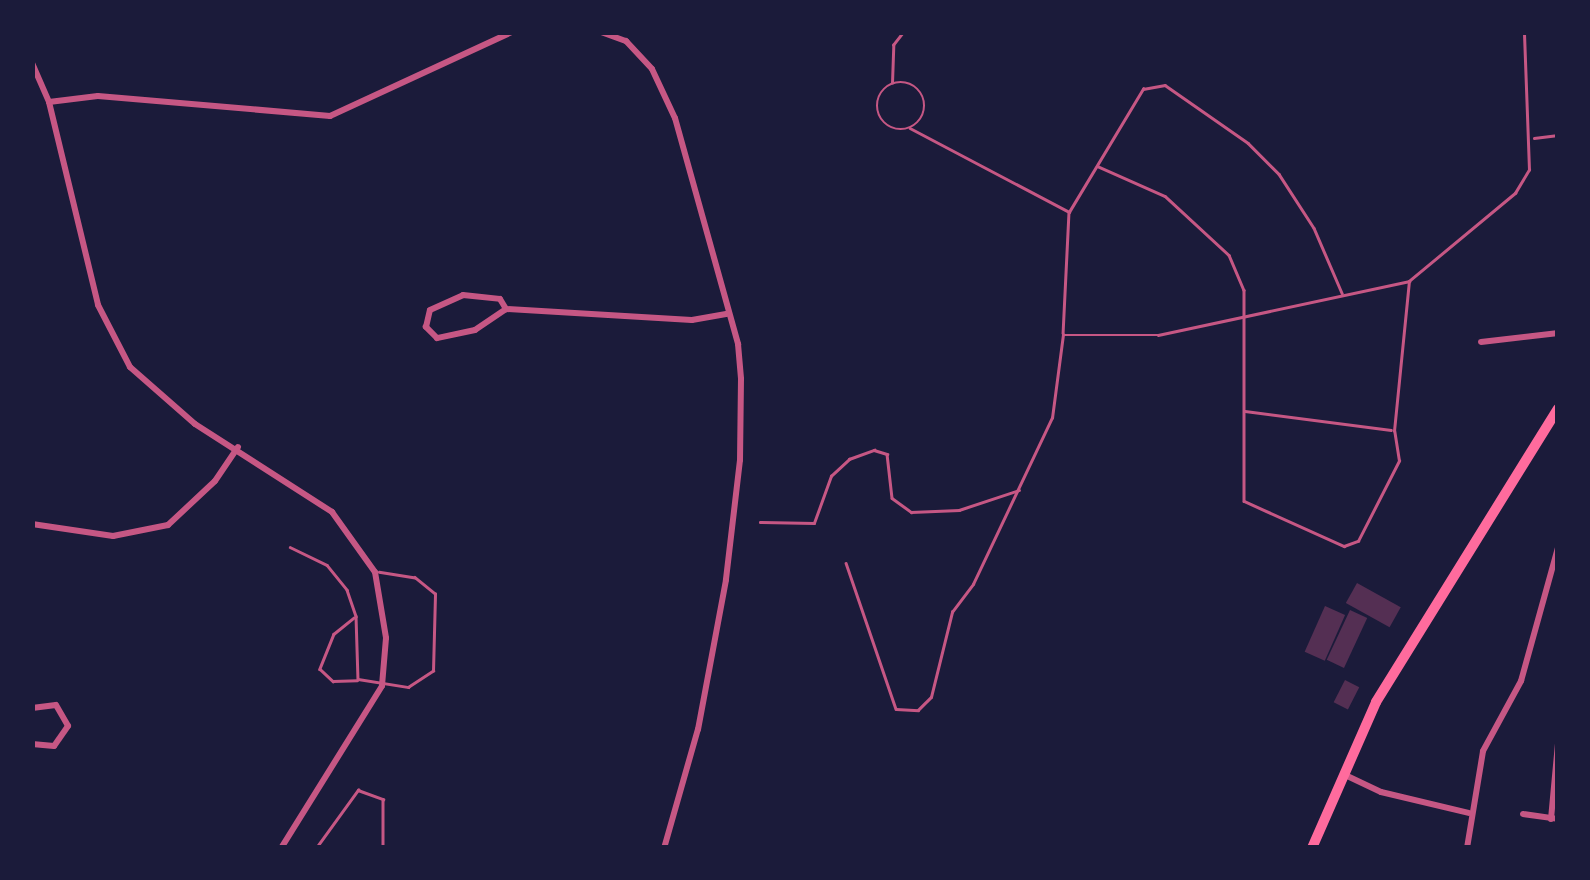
<!DOCTYPE html>
<style>
body{margin:0}
#map{position:relative;width:1590px;height:880px;overflow:hidden;background:#1b1b3a;font-family:Lato,sans-serif}
div>[style]{position:absolute}
[style*='--x']{left:calc(var(--x)*1px);top:calc(var(--y)*1px);width:calc(var(--w)*1px);rotate:calc(var(--a)*1deg)}
.building>*{inset:0;background:#542f53;transform-origin:0 0}
.service>*{height:2.5px;margin:-1.25px;padding:0 1.25px;transform-origin:1.25px;border-radius:1.25px;background:#c65784}
.service>.ring{margin:-1.25px;padding:0;box-sizing:content-box;background:none;border:2.5px solid #c65784;border-radius:50%}
.minor>*{height:6px;margin:-3px;padding:0 3px;transform-origin:3px;border-radius:3px;background:#c65784}
.primary>*{height:10px;margin:-5px;padding:0 5px;transform-origin:5px;border-radius:5px;background:#ff6b9d}
span{translate:-50% -50%;white-space:nowrap;text-align:center;line-height:1.15;-webkit-text-stroke:9px #1b1b3a;paint-order:stroke}
.frame{position:absolute;inset:0;border:35px solid #1b1b3a;pointer-events:none}
</style>
<div id="map">
<div class="building">
<i style="left:1357px;top:583px;width:50px;height:23px;rotate:29deg"></i>
<i style="left:1325px;top:606px;width:22px;height:50px;rotate:24deg"></i>
<i style="left:1350px;top:610px;width:19px;height:55px;rotate:25deg"></i>
<i style="left:1345px;top:680px;width:16px;height:25px;rotate:27deg"></i>
</div>
<div class="service">
<i class="ring" style="left:877px;top:82px;width:45.5px;height:45.5px"></i>
<i style="--x:892;--y:83;--w:38;--a:-88"></i>
<i style="--x:893;--y:45;--w:16;--a:-52"></i>
<i style="--x:910;--y:128;--w:180;--a:27.8"></i>
<i style="--x:1069;--y:212;--w:121;--a:92.8"></i>
<i style="--x:1534;--y:138;--w:24;--a:-7"></i>
<i style="--x:1097;--y:166;--w:74;--a:23.8"></i>
<i style="--x:1165;--y:196;--w:87;--a:42.7"></i>
<i style="--x:1229;--y:255;--w:38;--a:67"></i>
<i style="--x:1244;--y:290;--w:211;--a:90"></i>
<i style="--x:1244;--y:501;--w:110;--a:24.2"></i>
<i style="--x:1344;--y:546;--w:15;--a:-20"></i>
<i style="--x:1358;--y:541;--w:90;--a:-62.9"></i>
<i style="--x:1399;--y:461;--w:30;--a:-99"></i>
<i style="--x:1394;--y:431;--w:150;--a:-84.3"></i>
<i style="--x:1069;--y:212;--w:144;--a:-59"></i>
<i style="--x:1143;--y:89;--w:22;--a:-10"></i>
<i style="--x:1165;--y:85;--w:101;--a:34.9"></i>
<i style="--x:1248;--y:143;--w:44;--a:45"></i>
<i style="--x:1279;--y:174;--w:64;--a:57.1"></i>
<i style="--x:1314;--y:228;--w:71;--a:66.7"></i>
<i style="--x:1245;--y:411;--w:147;--a:7.4"></i>
<i style="--x:760;--y:522;--w:54;--a:1.1"></i>
<i style="--x:814;--y:523;--w:50;--a:-70.1"></i>
<i style="--x:831;--y:476;--w:25;--a:-43"></i>
<i style="--x:849;--y:459;--w:27;--a:-20"></i>
<i style="--x:874;--y:450;--w:14;--a:17"></i>
<i style="--x:887;--y:454;--w:44;--a:83.5"></i>
<i style="--x:892;--y:498;--w:24;--a:36"></i>
<i style="--x:911;--y:512;--w:48;--a:-2.4"></i>
<i style="--x:959;--y:510;--w:63;--a:-18.4"></i>
<i style="--x:290;--y:547;--w:41;--a:25.9"></i>
<i style="--x:327;--y:565;--w:32;--a:51"></i>
<i style="--x:347;--y:590;--w:28;--a:71"></i>
<i style="--x:356;--y:616;--w:63;--a:88.2"></i>
<i style="--x:358;--y:679;--w:51;--a:9.1"></i>
<i style="--x:408;--y:687;--w:30;--a:-33"></i>
<i style="--x:433;--y:671;--w:77;--a:-88.5"></i>
<i style="--x:435;--y:594;--w:26;--a:-141"></i>
<i style="--x:415;--y:578;--w:36;--a:-171"></i>
<i style="--x:846;--y:563;--w:154;--a:71.1"></i>
<i style="--x:896;--y:709;--w:22;--a:3"></i>
<i style="--x:918;--y:710;--w:18;--a:-45"></i>
<i style="--x:931;--y:697;--w:88;--a:-76.1"></i>
<i style="--x:952;--y:612;--w:35;--a:-53"></i>
<i style="--x:973;--y:584;--w:184;--a:-64.6"></i>
<i style="--x:1052;--y:418;--w:84;--a:-82.5"></i>
<i style="--x:1063;--y:335;--w:95;--a:0"></i>
<i style="--x:1158;--y:335;--w:257;--a:-12.1"></i>
<i style="--x:1409;--y:281;--w:138;--a:-39.7"></i>
<i style="--x:1515;--y:193;--w:27;--a:-59"></i>
<i style="--x:1529;--y:170;--w:138;--a:-92.1"></i>
<i style="--x:354;--y:618;--w:26;--a:141"></i>
<i style="--x:334;--y:634;--w:38;--a:112"></i>
<i style="--x:320;--y:669;--w:18;--a:43"></i>
<i style="--x:333;--y:681;--w:24;--a:-2"></i>
<i style="--x:316;--y:848;--w:72;--a:-54.1"></i>
<i style="--x:358;--y:790;--w:27;--a:20"></i>
<i style="--x:383;--y:799;--w:49;--a:90"></i>
</div>
<div class="minor">
<i style="--x:601;--y:32;--w:27;--a:20"></i>
<i style="--x:626;--y:41;--w:38;--a:47"></i>
<i style="--x:652;--y:69;--w:54;--a:64.9"></i>
<i style="--x:675;--y:118;--w:235;--a:74.4"></i>
<i style="--x:738;--y:344;--w:35;--a:85"></i>
<i style="--x:741;--y:379;--w:81;--a:90.7"></i>
<i style="--x:740;--y:460;--w:121;--a:96.7"></i>
<i style="--x:726;--y:580;--w:152;--a:100.6"></i>
<i style="--x:698;--y:729;--w:124;--a:105.9"></i>
<i style="--x:32;--y:63;--w:43;--a:66.4"></i>
<i style="--x:49;--y:102;--w:209;--a:76.4"></i>
<i style="--x:98;--y:305;--w:70;--a:62.7"></i>
<i style="--x:130;--y:367;--w:86;--a:41.2"></i>
<i style="--x:195;--y:424;--w:163;--a:32.7"></i>
<i style="--x:332;--y:512;--w:74;--a:54.4"></i>
<i style="--x:375;--y:572;--w:67;--a:80.5"></i>
<i style="--x:386;--y:638;--w:48;--a:94.8"></i>
<i style="--x:382;--y:686;--w:191;--a:121.9"></i>
<i style="--x:49;--y:102;--w:49;--a:-7"></i>
<i style="--x:98;--y:96;--w:233;--a:4.9"></i>
<i style="--x:330;--y:116;--w:200;--a:-24.8"></i>
<i style="--x:506;--y:309;--w:37;--a:146"></i>
<i style="--x:475;--y:330;--w:39;--a:168"></i>
<i style="--x:437;--y:338;--w:16;--a:-135"></i>
<i style="--x:426;--y:327;--w:17;--a:-77"></i>
<i style="--x:430;--y:310;--w:36;--a:-24"></i>
<i style="--x:463;--y:295;--w:37;--a:6"></i>
<i style="--x:500;--y:299;--w:12;--a:59"></i>
<i style="--x:506;--y:309;--w:186;--a:3.4"></i>
<i style="--x:692;--y:320;--w:36;--a:-10"></i>
<i style="--x:1481;--y:342;--w:78;--a:-6.7"></i>
<i style="--x:32;--y:524;--w:82;--a:8.4"></i>
<i style="--x:113;--y:536;--w:56;--a:-11.3"></i>
<i style="--x:168;--y:525;--w:64;--a:-43.1"></i>
<i style="--x:215;--y:481;--w:41;--a:-55.9"></i>
<i style="--x:32;--y:708;--w:24;--a:-7"></i>
<i style="--x:56;--y:705;--w:24;--a:60"></i>
<i style="--x:68;--y:726;--w:24;--a:125"></i>
<i style="--x:54;--y:746;--w:22;--a:-175"></i>
<i style="--x:1343;--y:774;--w:42;--a:25.3"></i>
<i style="--x:1381;--y:792;--w:90;--a:13.4"></i>
<i style="--x:1523;--y:814;--w:35;--a:8"></i>
<i style="--x:1551;--y:819;--w:75;--a:-84.7"></i>
<i style="--x:1467;--y:848;--w:98;--a:-80.6"></i>
<i style="--x:1483;--y:751;--w:80;--a:-61.5"></i>
<i style="--x:1521;--y:681;--w:138;--a:-74.5"></i>
</div>
<div class="primary">
<i style="--x:1312;--y:848;--w:159;--a:-66.3"></i>
<i style="--x:1376;--y:702;--w:345;--a:-58.2"></i>
</div>
<div class="frame"></div>
</div>
